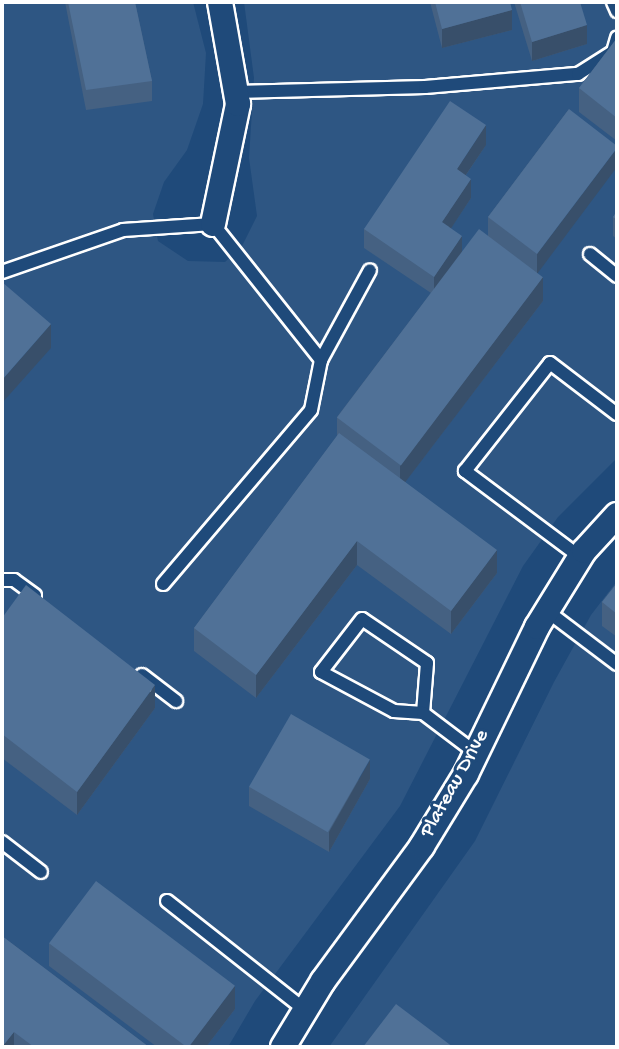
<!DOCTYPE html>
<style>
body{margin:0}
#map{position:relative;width:619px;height:1049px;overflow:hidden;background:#1f4a7a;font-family:"Gochi Hand",sans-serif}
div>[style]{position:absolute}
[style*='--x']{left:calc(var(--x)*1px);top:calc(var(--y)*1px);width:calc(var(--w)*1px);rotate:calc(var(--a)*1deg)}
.built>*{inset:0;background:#2e5683}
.roads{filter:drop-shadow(2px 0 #fff) drop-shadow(-2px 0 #fff) drop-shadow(0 2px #fff) drop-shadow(0 -2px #fff)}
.lane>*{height:12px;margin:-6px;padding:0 6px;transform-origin:6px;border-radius:6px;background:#1f4a7a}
.street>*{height:24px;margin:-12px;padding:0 12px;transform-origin:12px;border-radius:12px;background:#1f4a7a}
.wall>*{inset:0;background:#456182}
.shaded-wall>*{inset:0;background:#384f6a}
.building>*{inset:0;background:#507197;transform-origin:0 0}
span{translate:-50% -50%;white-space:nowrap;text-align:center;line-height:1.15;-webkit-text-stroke:6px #1f4a7a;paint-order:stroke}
.street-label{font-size:21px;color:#fff}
.frame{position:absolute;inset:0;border:4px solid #fff;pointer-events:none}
</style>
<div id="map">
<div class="built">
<i style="clip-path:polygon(2px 2px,193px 2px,206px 53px,203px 104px,187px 150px,164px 182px,153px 214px,158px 241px,188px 261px,225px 262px,242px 246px,257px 216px,249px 158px,254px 78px,244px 2px,617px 2px,617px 458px,558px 517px,523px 566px,400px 806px,255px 1001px,228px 1047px,2px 1047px)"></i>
<i style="clip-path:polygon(617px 581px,617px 1047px,329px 1047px,475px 841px,554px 682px,591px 615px)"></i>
</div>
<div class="roads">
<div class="lane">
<i style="--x:613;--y:2;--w:10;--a:66"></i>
<i style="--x:236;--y:92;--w:189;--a:-1.5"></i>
<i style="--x:425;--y:87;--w:154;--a:-4.9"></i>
<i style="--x:578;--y:74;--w:41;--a:-32.2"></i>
<i style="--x:613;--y:52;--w:15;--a:-74"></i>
<i style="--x:590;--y:254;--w:35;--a:39"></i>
<i style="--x:2;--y:272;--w:128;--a:-19.1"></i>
<i style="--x:123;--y:230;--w:90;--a:-3.8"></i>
<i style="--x:213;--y:224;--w:174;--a:51.5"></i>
<i style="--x:580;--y:557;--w:144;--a:-143.2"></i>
<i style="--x:465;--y:471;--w:137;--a:-51.8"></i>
<i style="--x:550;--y:363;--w:84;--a:37.3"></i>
<i style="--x:2;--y:580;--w:12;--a:0"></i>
<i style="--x:14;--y:580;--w:26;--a:36"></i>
<i style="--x:163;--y:584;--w:228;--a:-49.6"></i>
<i style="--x:311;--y:410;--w:51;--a:-78.7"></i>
<i style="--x:321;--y:360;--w:102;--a:-61.4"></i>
<i style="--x:547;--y:611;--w:88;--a:37.1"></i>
<i style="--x:142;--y:675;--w:43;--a:37.4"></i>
<i style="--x:423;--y:713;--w:50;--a:-85.4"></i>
<i style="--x:427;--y:663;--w:78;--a:-145.9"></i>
<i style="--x:362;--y:619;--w:67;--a:127.7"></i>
<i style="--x:321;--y:672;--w:83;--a:28.1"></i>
<i style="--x:394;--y:711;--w:29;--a:4"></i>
<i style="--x:423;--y:713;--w:66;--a:37"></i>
<i style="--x:2;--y:842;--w:49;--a:37.6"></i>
<i style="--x:167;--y:901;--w:176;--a:38.3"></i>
</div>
<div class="street">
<i style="--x:213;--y:224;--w:123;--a:-78.2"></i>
<i style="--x:238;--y:104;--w:104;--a:-100"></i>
<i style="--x:283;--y:1047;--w:77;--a:-58.8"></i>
<i style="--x:323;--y:981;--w:167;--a:-53.7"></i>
<i style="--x:422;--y:846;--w:84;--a:-58.6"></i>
<i style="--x:466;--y:774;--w:163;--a:-64.2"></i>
<i style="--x:537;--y:627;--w:89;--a:-58.3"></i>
<i style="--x:584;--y:551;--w:49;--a:-47.5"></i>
</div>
</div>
<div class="wall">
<i style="clip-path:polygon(65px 2px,135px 2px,152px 81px,152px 101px,86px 110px)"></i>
<i style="clip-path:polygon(430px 2px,510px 2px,512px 30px,442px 48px)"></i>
<i style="clip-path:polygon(514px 2px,580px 2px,587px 44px,532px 61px)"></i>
<i style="clip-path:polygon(617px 38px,617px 141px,579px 112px,579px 88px)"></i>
<i style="clip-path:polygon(569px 109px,537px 273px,543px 301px,405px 482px,497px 573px,451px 634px,357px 565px,256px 698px,194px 651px,194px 628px,337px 436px,337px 417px,431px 293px,364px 248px,364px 229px,486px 145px,466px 175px,471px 198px,451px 228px,462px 252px,488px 236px,488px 217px)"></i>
<i style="clip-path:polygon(617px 211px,617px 239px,613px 236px,613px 217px)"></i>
<i style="clip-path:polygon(617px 583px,617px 637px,602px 626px,602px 602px)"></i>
<i style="clip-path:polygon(2px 618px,155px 708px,77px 815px,2px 758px)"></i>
<i style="clip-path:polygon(370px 779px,329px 852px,249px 806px,249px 787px)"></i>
<i style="clip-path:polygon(2px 936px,149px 1047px,2px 1047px)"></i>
<i style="clip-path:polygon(49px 943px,235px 1009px,206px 1047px,157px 1047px,49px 966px)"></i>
</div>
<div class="shaded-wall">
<i style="clip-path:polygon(512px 10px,512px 30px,442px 48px,442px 29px)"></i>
<i style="clip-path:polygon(587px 25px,587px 44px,532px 61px,532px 42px)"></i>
<i style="clip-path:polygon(486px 125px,486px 145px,457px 188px,457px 169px)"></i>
<i style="clip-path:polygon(617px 148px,617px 167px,537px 274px,537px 254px)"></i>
<i style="clip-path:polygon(471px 179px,471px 198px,442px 242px,442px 222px)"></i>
<i style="clip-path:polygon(462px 236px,462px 255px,434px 296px,434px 277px)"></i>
<i style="clip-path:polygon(543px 277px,543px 301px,400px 489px,400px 466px)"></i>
<i style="clip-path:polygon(51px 324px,51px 348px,2px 403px,2px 380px)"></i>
<i style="clip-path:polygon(357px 541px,357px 565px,256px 698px,256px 675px)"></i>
<i style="clip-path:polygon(497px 550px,497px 573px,451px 634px,451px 611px)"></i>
<i style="clip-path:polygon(155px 685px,155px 708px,77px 815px,77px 792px)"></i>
<i style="clip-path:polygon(370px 760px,370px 779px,329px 852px,329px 832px)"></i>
<i style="clip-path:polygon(235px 986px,235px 1009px,206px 1047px,188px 1047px)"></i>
<i style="clip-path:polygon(14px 1032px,14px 1047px,2px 1047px)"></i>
</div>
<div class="building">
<i style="clip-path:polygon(68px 2px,135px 2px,152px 81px,86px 90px)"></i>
<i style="clip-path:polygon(435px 2px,510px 2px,512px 10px,442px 29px)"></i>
<i style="clip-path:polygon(520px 2px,580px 2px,587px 25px,532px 42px)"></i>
<i style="clip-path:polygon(617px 38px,617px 118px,579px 88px)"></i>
<i style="clip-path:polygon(450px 101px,486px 125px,457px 169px,471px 179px,442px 222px,462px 236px,434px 277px,364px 229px)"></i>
<i style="clip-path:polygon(569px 109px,617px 146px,617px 148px,537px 254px,488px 217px)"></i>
<i style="clip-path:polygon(617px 211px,617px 220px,613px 217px)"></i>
<i style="left:479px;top:229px;width:80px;height:236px;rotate:37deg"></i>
<i style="clip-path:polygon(2px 282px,51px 324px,2px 380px)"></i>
<i style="clip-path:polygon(339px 433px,497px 550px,451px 611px,357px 541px,256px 675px,194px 628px)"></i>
<i style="clip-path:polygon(617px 583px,617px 614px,602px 602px)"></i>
<i style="clip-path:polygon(26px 585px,155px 685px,77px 792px,2px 734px,2px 618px)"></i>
<i style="left:291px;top:714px;width:91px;height:84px;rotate:30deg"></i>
<i style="left:96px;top:881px;width:174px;height:78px;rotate:37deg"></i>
<i style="clip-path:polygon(2px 936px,149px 1047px,34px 1047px,14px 1032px,2px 1047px)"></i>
<i style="clip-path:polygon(396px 1004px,453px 1047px,363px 1047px)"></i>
</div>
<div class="street-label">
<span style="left:456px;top:784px;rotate:-61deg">Plateau Drive</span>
</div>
<div class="frame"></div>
</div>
